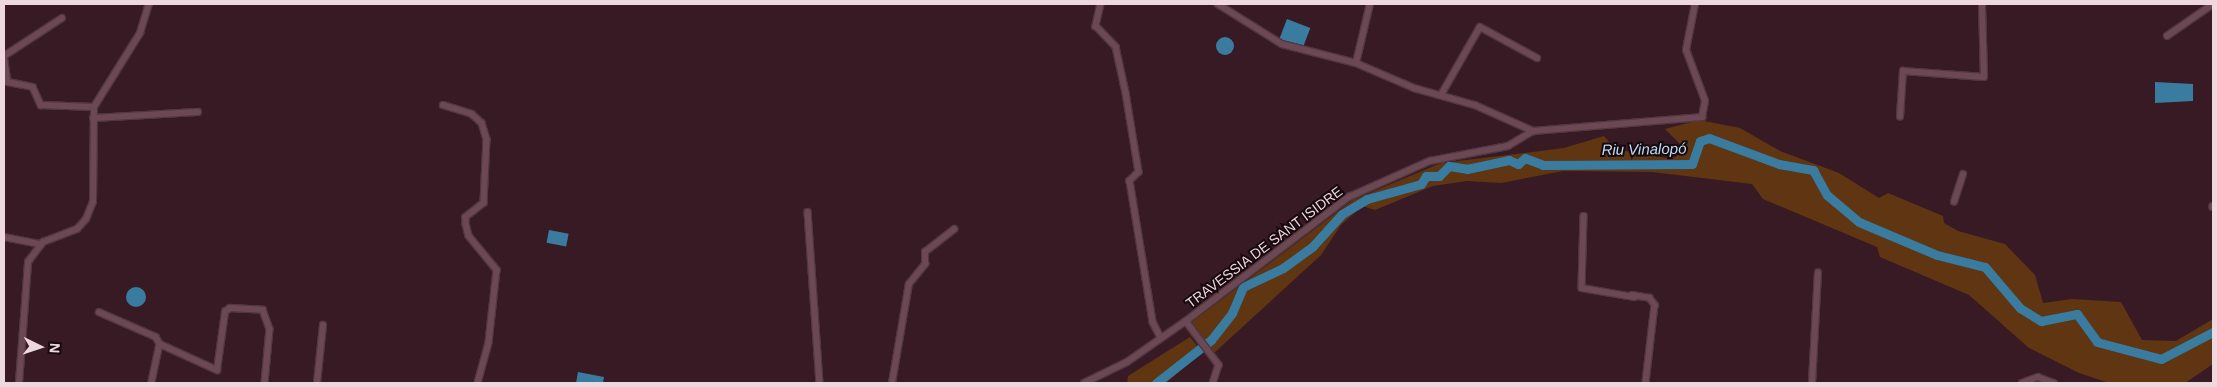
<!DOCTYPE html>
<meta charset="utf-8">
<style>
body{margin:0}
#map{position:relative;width:2217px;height:387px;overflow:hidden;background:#381a25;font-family:Helvetica,sans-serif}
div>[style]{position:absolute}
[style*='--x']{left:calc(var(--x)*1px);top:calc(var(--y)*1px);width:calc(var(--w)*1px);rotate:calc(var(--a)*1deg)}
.green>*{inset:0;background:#5f3512}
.water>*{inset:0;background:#3a7ba0;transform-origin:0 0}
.round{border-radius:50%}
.river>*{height:9px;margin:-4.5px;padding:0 4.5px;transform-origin:4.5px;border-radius:4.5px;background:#3a7ba0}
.roads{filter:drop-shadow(1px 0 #503740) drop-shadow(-1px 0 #503740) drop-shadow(0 1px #503740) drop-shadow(0 -1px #503740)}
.street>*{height:5.5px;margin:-2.75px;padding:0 2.75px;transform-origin:2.75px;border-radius:2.75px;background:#6b4854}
span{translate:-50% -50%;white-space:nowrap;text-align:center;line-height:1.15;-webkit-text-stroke:4px #17090e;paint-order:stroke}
.street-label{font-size:14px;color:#eed8df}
.water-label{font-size:15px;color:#bcdef4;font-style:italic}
.frame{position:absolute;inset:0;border:5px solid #eed8df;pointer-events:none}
.north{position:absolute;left:15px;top:322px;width:50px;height:50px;-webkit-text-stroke:4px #17090e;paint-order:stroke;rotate:94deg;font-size:14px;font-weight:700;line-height:20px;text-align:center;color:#eed8df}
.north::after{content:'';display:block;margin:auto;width:18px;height:22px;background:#eed8df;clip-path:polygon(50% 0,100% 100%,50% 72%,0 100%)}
</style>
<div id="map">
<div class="green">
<i style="clip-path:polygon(1699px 120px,1740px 128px,1780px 151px,1839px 173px,1879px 198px,1888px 193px,1943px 216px,1944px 223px,1958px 231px,2005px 244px,2035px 275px,2043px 303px,2072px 299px,2121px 302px,2142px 340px,2176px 341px,2213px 319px,2213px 364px,2185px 383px,2109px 383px,2079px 373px,2029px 348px,1969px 295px,1880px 257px,1877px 247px,1763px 199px,1752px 184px,1652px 172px,1563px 171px,1501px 183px,1467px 181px,1433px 186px,1375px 210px,1362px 206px,1341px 225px,1321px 255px,1214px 353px,1192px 322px,1353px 200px,1441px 163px,1564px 148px,1604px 136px,1615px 149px,1672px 159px,1686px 150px,1665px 129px)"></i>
<i style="clip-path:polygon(1190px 337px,1202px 352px,1166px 383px,1127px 383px,1128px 376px)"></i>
</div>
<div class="water">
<i style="left:1287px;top:19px;width:25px;height:22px;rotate:21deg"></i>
<i class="round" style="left:1216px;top:37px;width:18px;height:18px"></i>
<i style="clip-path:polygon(2155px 82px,2193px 84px,2193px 101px,2155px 103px)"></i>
<i style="left:549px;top:230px;width:20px;height:13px;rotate:11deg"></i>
<i class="round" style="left:126px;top:287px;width:20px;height:20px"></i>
<i style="clip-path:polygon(578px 372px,604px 377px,603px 383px,576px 383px)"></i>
</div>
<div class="river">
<i style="--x:1156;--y:383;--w:70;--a:-38"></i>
<i style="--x:1211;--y:340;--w:34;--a:-52"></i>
<i style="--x:1232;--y:313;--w:28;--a:-67"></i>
<i style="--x:1243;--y:287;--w:44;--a:-25.4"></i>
<i style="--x:1283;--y:268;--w:37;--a:-36"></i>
<i style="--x:1313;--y:246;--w:43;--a:-47.8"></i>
<i style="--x:1342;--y:214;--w:29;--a:-31"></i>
<i style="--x:1367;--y:199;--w:56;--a:-15.5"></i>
<i style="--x:1421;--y:184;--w:9;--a:-58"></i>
<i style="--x:1426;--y:176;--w:13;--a:0"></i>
<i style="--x:1439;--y:176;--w:14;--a:-45"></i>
<i style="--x:1449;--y:166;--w:18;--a:9"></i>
<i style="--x:1467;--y:169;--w:43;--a:-12.1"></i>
<i style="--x:1509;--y:160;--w:10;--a:24"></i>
<i style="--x:1518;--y:164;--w:9;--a:-41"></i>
<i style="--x:1525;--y:158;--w:19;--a:21"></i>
<i style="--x:1543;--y:165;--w:149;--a:-0.4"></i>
<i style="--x:1692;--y:164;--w:24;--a:-71"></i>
<i style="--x:1700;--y:141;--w:9;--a:-18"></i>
<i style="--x:1709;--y:138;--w:75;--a:20.4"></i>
<i style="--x:1779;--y:164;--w:35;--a:10"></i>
<i style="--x:1813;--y:170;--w:29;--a:61"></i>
<i style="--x:1827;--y:195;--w:42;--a:40.2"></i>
<i style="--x:1859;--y:222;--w:85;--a:22.9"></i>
<i style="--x:1937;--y:255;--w:49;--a:14"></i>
<i style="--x:1985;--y:267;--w:54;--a:49.5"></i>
<i style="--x:2020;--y:308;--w:25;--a:32"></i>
<i style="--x:2041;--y:321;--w:37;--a:-11"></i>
<i style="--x:2077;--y:314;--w:34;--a:54"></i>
<i style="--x:2097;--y:342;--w:66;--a:14.9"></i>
<i style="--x:2161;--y:359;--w:59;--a:-27.4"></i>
</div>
<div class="roads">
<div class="street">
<i style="--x:1101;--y:4;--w:23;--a:103"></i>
<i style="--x:1096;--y:26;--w:29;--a:46"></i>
<i style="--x:1116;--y:47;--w:47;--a:77.7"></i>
<i style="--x:1126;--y:93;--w:80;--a:80.7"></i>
<i style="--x:1139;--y:172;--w:13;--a:135"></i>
<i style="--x:1130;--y:181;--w:143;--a:80.7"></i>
<i style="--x:1153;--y:322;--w:18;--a:63"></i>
<i style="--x:1218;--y:4;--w:75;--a:32"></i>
<i style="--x:1282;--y:44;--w:76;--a:14.4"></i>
<i style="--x:1356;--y:63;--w:63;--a:23.3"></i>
<i style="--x:1414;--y:88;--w:63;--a:15.6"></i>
<i style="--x:1475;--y:105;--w:64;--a:24.1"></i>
<i style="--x:2167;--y:36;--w:56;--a:-34.8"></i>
<i style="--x:4;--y:55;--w:27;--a:82"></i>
<i style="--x:8;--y:82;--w:25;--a:11"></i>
<i style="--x:33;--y:87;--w:20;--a:66"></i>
<i style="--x:41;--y:105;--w:53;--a:2.2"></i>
<i style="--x:4;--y:56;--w:69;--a:-33.2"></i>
<i style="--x:1356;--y:63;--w:61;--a:-76.7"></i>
<i style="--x:1441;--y:95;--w:78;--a:-60.2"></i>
<i style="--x:1480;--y:27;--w:65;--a:28.5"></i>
<i style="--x:443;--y:105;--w:30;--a:17"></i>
<i style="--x:472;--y:114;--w:13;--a:42"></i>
<i style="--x:482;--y:123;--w:17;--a:73"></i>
<i style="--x:487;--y:139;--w:64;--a:92.7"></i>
<i style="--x:484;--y:203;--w:23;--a:142"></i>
<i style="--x:466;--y:217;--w:7;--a:90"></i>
<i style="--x:466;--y:224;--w:12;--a:76"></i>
<i style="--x:469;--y:236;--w:44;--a:50.5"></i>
<i style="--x:497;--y:270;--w:73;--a:96.3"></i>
<i style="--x:489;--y:343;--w:41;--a:105.4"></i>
<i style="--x:1900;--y:117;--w:46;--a:-86.3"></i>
<i style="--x:1903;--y:71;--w:81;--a:4.2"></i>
<i style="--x:1984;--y:77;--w:73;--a:-91.6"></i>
<i style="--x:93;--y:118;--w:105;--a:-3.3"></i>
<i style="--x:1954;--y:202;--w:29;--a:-72"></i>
<i style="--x:2213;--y:206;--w:1;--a:90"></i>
<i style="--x:808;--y:212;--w:171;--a:86"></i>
<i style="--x:1584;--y:216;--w:72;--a:91.6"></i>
<i style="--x:1582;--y:288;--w:53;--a:9.8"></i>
<i style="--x:4;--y:237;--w:38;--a:11"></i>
<i style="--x:1632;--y:295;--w:18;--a:9"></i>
<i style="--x:1650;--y:298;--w:9;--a:54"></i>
<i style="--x:1655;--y:305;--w:79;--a:96.6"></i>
<i style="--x:99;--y:312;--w:62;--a:23.7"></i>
<i style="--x:156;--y:337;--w:8;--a:60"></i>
<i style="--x:160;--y:344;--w:40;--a:102"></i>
<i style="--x:1186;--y:321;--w:55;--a:53.1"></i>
<i style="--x:1219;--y:365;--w:19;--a:108"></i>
<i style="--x:160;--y:344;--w:63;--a:24.5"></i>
<i style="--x:217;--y:370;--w:59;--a:-82.1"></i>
<i style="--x:225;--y:312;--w:6;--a:-39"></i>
<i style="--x:230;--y:308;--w:33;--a:3"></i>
<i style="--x:263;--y:310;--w:20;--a:70"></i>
<i style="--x:270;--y:329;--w:54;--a:95.3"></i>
<i style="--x:19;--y:383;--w:121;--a:-85.7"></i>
<i style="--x:28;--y:262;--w:25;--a:-53"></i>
<i style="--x:43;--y:242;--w:36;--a:-21"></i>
<i style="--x:77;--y:229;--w:13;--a:-48"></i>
<i style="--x:86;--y:219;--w:18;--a:-68"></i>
<i style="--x:93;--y:202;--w:95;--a:-89.4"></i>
<i style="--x:94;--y:107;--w:87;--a:-58.1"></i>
<i style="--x:140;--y:33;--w:30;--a:-73"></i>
<i style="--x:317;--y:383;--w:58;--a:-84.1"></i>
<i style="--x:892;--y:383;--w:100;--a:-80.3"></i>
<i style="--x:909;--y:284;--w:26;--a:-51"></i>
<i style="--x:925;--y:264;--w:12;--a:-90"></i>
<i style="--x:925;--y:252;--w:37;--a:-38"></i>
<i style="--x:1084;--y:383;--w:48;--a:-26"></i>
<i style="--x:1127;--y:362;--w:72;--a:-34.8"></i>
<i style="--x:1186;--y:321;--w:205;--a:-37.3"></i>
<i style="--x:1349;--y:197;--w:89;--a:-24"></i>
<i style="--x:1430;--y:161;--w:79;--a:-10.9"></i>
<i style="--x:1508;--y:146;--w:29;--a:-31"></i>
<i style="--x:1533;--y:131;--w:170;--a:-4.7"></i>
<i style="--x:1702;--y:117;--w:16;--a:-79"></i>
<i style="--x:1705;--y:101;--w:54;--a:-110.4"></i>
<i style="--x:1686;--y:50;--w:47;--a:-78.9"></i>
<i style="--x:1812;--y:383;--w:110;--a:-86.9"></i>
<i style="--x:2022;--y:383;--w:17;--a:-21"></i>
<i style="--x:2038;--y:377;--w:17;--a:21"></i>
</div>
</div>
<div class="street-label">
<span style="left:1264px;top:247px;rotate:-37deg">TRAVESSIA DE SANT ISIDRE</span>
</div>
<div class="water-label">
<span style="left:1644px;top:149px;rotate:-1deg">Riu Vinalopó</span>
</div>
<div class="frame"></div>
<div class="north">N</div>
</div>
